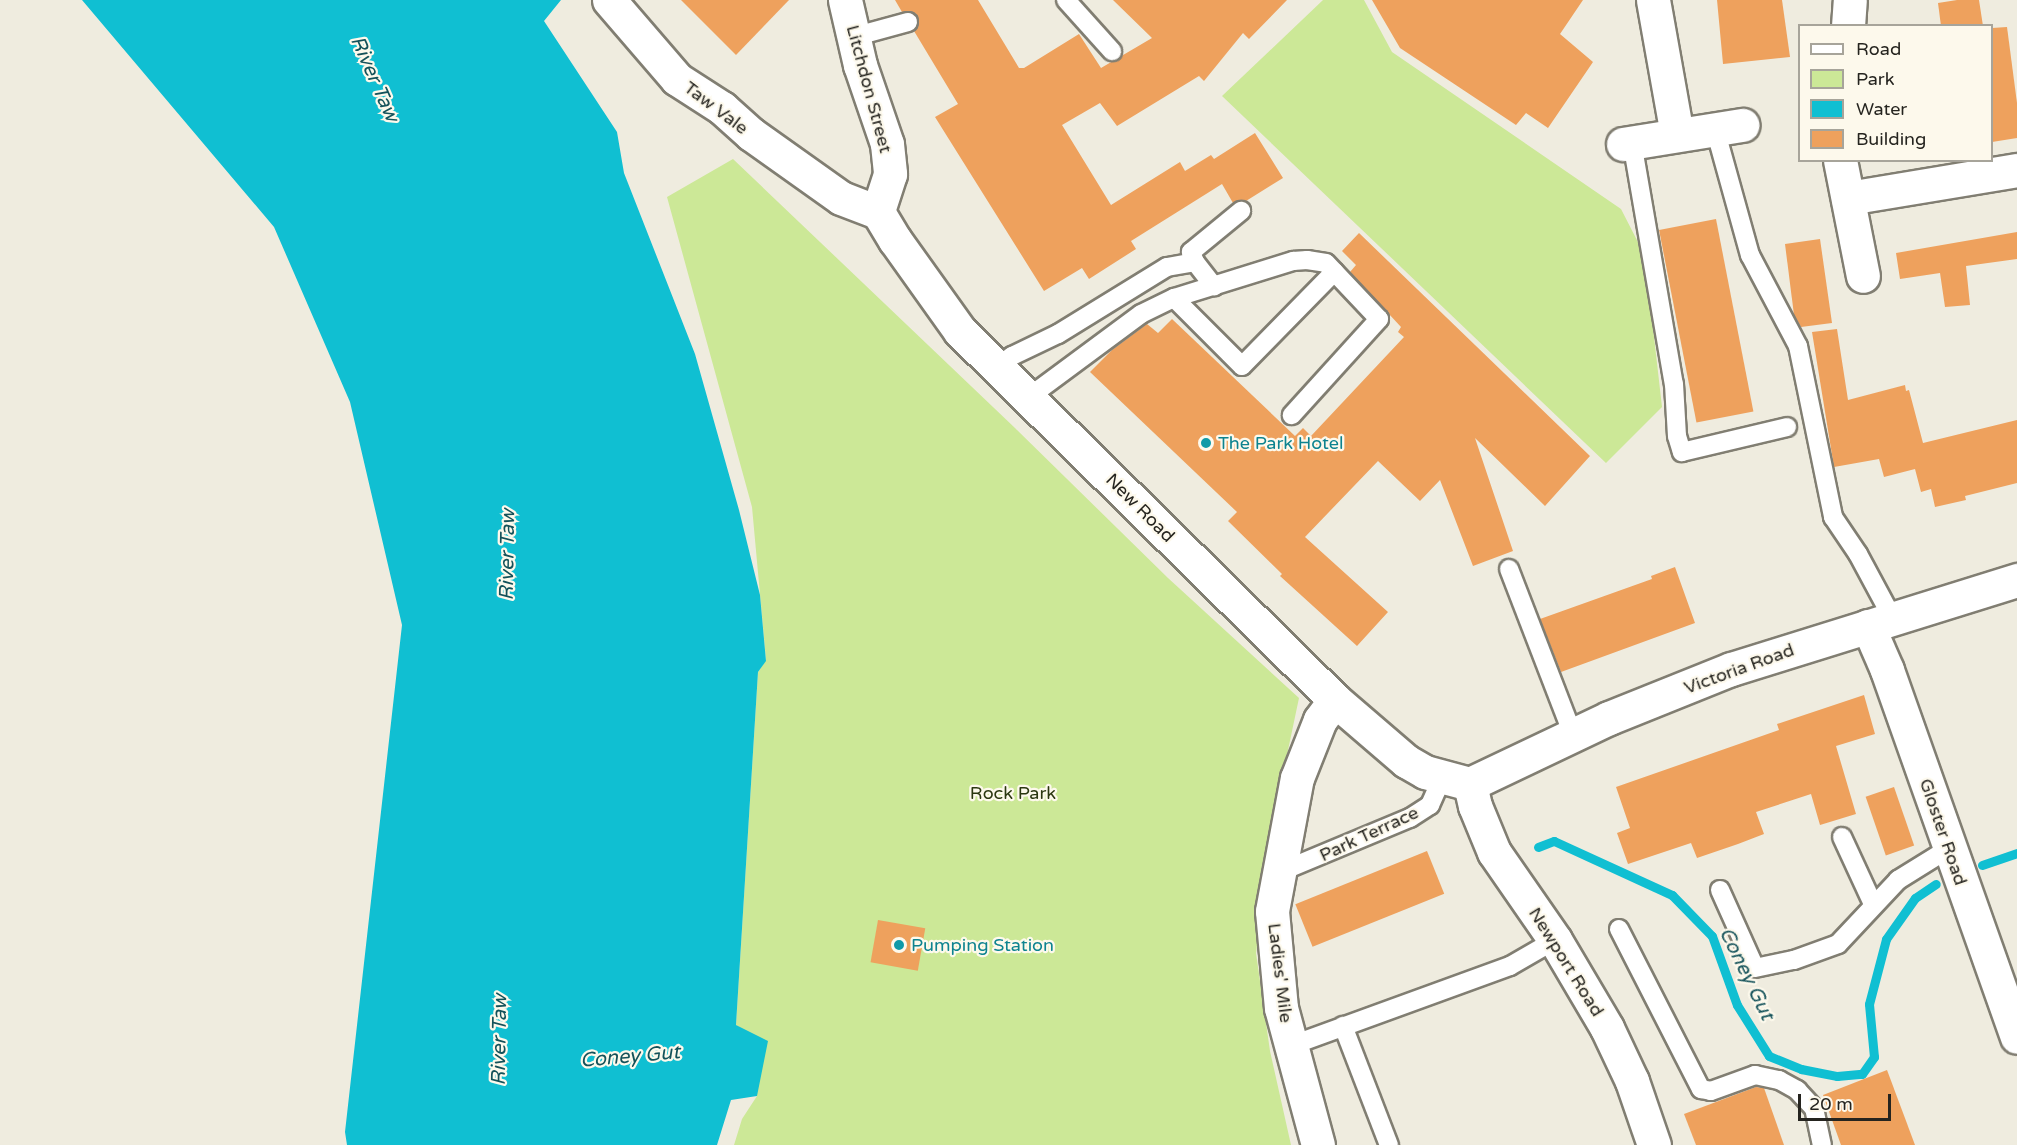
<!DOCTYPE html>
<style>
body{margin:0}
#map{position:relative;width:2017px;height:1145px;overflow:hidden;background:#efecdf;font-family:"Varela Round",sans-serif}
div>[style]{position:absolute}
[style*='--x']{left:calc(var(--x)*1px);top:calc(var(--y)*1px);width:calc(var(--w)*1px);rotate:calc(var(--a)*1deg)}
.green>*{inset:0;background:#cce897}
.water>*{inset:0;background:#10bfd2}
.stream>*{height:9px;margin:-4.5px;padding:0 4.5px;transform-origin:4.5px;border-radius:4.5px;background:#10bfd2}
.building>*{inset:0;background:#eea15d;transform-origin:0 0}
.roads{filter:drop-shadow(2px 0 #817e72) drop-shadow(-2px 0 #817e72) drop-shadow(0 2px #817e72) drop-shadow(0 -2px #817e72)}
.lane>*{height:18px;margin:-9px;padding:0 9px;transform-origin:9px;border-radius:9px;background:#fff}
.street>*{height:33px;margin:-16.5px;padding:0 16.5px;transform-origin:16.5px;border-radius:16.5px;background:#fff}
.secondary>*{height:33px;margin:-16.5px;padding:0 16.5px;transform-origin:16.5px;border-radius:16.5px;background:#fff}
.dots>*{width:16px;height:16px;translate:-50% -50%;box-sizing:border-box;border:3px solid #fdf9ec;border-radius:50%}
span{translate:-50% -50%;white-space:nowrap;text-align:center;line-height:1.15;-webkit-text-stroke:4.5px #fdf9ec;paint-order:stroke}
.street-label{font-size:18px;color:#25241f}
.culture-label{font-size:18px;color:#0d838f}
.left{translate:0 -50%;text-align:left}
.park-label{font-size:18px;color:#2b3710}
.water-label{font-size:20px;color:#14525a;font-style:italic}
.legend{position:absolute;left:1798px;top:24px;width:195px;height:138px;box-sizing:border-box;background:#fdf9ec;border:2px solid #a7a49a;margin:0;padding:8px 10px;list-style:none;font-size:18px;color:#25241f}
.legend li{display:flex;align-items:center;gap:12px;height:30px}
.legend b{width:30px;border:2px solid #a7a49a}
.scale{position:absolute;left:1798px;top:1094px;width:93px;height:27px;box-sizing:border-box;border:3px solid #25241f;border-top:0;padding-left:8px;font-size:18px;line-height:21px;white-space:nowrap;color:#25241f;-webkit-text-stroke:4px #fdf9ec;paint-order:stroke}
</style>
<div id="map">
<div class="green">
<i style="clip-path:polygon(1323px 0,1364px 0,1392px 52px,1621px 209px,1641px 248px,1648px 284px,1662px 407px,1606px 463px,1222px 96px)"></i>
<i style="clip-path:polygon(733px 159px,1015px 428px,1168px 578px,1299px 698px,1275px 812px,1256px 953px,1270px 1051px,1291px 1145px,734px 1145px,742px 1119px,757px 1096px,742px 1029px,736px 1025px,758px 672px,766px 660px,752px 507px,667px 197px)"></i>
</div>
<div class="water">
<i style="clip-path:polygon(82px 0,561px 0,544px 21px,617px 132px,624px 173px,695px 354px,739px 510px,760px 595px,766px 661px,758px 672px,736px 1025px,768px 1041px,757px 1096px,731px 1100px,717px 1145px,347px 1145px,345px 1132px,402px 625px,350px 402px,274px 227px)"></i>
</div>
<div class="stream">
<i style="--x:1538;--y:847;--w:17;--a:-21"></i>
<i style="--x:1554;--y:841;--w:130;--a:24.6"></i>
<i style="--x:1672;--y:895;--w:57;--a:45.7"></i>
<i style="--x:1712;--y:936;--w:73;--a:70.1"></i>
<i style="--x:1737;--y:1005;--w:60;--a:57.9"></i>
<i style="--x:1769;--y:1056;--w:35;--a:22"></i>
<i style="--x:1801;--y:1069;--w:37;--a:11"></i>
<i style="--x:1837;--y:1076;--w:25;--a:-5"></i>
<i style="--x:1862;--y:1074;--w:21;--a:-55"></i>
<i style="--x:1874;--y:1057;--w:53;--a:-95.4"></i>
<i style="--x:1869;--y:1004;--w:67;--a:-75.3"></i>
<i style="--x:1886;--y:939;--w:50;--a:-54.7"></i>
<i style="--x:1915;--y:898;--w:25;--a:-34"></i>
<i style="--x:1982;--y:865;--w:37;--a:-19"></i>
</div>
<div class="building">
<i style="clip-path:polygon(681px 0,789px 0,736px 55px)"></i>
<i style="clip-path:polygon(895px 0,978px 0,1019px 68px,1024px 68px,1079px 34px,1101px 68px,1152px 38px,1113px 0,1287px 0,1249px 39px,1243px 33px,1204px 81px,1199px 76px,1117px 126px,1100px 103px,1062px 125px,1111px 205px,1180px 162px,1185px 171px,1211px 155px,1214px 159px,1255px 133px,1283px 178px,1246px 201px,1233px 203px,1222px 184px,1131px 241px,1136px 249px,1089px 279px,1082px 268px,1044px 291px,935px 117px,958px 104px,914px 31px,919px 24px,916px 14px,910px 11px,902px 12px)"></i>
<i style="clip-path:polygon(1372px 0,1583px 0,1560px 34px,1593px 62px,1548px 128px,1526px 113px,1516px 125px,1400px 48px)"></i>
<i style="clip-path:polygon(1717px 0,1782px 0,1790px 57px,1723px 64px)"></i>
<i style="clip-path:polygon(1957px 0,1979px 0,1983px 26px,1941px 26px,1938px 3px)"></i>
<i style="clip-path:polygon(2007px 27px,2017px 103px,2017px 138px,1992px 142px,1992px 28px)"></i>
<i style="left:1716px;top:219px;width:196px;height:58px;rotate:79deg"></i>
<i style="clip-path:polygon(2017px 232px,2017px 259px,1966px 266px,1970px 305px,1945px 307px,1940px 273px,1900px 279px,1896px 253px)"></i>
<i style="clip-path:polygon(1359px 233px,1590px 456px,1545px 506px,1475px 438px,1513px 551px,1473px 566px,1440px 480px,1420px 501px,1378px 461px,1305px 537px,1388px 612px,1357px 646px,1280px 576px,1282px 574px,1228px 521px,1237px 512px,1090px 372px,1112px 350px,1147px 324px,1158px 333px,1172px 319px,1295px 436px,1303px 428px,1311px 436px,1404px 337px,1398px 332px,1401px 327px,1350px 272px,1356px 265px,1342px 251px)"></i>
<i style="clip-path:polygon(1820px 239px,1832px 323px,1801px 327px,1794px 315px,1785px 244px)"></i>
<i style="clip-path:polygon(1837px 329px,1848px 400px,1905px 385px,1906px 391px,1909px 390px,1923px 443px,2017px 420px,2017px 483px,1965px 496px,1966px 500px,1935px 507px,1931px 489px,1921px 492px,1915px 469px,1884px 477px,1879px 459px,1834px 467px,1812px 332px)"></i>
<i style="clip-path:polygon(1675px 567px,1695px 623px,1561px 672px,1540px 619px,1652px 579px,1651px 576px)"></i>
<i style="clip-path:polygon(1864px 695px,1875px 734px,1836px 746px,1856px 814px,1820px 825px,1811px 794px,1756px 812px,1764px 834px,1738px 844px,1697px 858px,1691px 843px,1628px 864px,1617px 833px,1630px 828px,1616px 787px,1779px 730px,1777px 724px)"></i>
<i style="left:1894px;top:787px;width:62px;height:30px;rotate:71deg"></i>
<i style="left:1427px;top:851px;width:46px;height:142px;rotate:68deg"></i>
<i style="left:878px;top:920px;width:48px;height:43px;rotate:10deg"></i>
<i style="clip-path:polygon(1887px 1070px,1915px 1145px,1841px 1145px,1823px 1095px)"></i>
<i style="clip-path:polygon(1756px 1087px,1764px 1088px,1784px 1145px,1696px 1145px,1684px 1114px)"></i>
</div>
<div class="roads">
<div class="lane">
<i style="--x:1066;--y:0;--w:69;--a:48"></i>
<i style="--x:853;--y:37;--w:57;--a:-15.3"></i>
<i style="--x:1715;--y:129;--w:131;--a:74.5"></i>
<i style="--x:1750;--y:255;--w:103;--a:62.2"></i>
<i style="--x:1798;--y:346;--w:175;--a:78.4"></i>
<i style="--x:1833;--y:517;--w:45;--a:56"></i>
<i style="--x:1858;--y:554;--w:74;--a:61.7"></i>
<i style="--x:1632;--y:142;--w:246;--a:80.2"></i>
<i style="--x:1674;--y:384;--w:52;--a:86.7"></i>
<i style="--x:1677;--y:436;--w:17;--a:73"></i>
<i style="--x:1682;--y:452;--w:108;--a:-13.4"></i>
<i style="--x:1195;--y:262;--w:11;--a:-112"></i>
<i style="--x:1191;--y:252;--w:65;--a:-39.4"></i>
<i style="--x:1174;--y:298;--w:96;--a:45"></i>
<i style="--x:1242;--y:366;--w:132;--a:-45.6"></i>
<i style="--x:997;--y:367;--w:19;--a:-36"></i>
<i style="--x:1012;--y:356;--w:51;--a:-25.6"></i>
<i style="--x:1058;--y:334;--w:128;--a:-31.6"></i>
<i style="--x:1167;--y:267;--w:28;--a:-10"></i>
<i style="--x:1195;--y:262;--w:31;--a:52"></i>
<i style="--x:1029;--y:397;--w:139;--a:-36.5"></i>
<i style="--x:1141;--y:314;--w:37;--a:-26"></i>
<i style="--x:1174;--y:298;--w:125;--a:-17.3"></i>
<i style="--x:1293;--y:261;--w:14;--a:-4"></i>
<i style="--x:1307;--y:260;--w:19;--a:9"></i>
<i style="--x:1326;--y:263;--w:77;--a:46.6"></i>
<i style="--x:1379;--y:319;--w:130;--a:132.2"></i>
<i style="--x:1509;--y:569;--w:178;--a:68.9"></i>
<i style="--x:1842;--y:837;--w:74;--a:65.2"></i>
<i style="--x:1280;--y:872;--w:141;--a:-22.6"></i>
<i style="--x:1410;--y:818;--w:24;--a:-33"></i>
<i style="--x:1430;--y:805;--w:30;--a:-66"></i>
<i style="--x:1720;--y:890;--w:85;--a:65.8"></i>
<i style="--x:1755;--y:968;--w:40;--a:-12"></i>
<i style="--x:1794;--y:960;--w:47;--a:-20"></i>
<i style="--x:1838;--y:944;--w:88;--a:-46.8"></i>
<i style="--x:1898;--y:880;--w:59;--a:-31.8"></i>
<i style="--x:1619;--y:929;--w:180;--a:62.9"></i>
<i style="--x:1701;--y:1089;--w:10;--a:11"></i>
<i style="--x:1711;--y:1091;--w:47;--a:-20"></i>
<i style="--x:1755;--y:1075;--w:25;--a:12"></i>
<i style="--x:1779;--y:1080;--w:21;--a:29"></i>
<i style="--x:1797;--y:1090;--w:25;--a:47"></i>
<i style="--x:1814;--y:1108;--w:38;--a:78"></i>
<i style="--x:1343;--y:1026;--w:128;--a:68.9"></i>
<i style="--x:1290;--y:1046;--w:234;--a:-20"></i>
<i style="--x:1510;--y:966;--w:52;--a:-30"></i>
</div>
<div class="street">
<i style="--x:609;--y:0;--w:104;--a:49.3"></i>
<i style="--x:677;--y:79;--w:54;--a:32.8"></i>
<i style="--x:722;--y:108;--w:39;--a:42"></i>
<i style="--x:751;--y:134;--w:110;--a:35.4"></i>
<i style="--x:841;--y:198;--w:40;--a:21"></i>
<i style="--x:878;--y:212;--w:33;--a:59"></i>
<i style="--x:895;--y:240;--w:112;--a:54.5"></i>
<i style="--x:960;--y:331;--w:526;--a:44.54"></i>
<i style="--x:1335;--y:700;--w:94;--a:40.7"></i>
<i style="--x:1406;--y:761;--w:22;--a:30"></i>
<i style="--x:1425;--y:772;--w:47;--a:14.9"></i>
<i style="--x:845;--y:0;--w:67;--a:77"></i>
<i style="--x:860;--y:65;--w:83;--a:71.1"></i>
<i style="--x:887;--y:144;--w:30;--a:84"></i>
<i style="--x:890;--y:174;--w:40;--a:108"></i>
<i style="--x:1653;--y:0;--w:137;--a:79.9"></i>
<i style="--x:1848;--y:26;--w:26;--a:-86"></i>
<i style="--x:1623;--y:144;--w:121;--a:-9.1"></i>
<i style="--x:1840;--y:160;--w:118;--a:78.8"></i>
<i style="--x:1848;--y:198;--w:171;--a:-9.4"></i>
<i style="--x:1868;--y:626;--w:48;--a:66.6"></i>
<i style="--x:1887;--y:670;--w:389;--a:70.5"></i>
<i style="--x:1318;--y:1145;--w:142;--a:-105.1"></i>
<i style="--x:1281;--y:1008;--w:97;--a:-95.3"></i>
<i style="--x:1272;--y:911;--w:135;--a:-79.4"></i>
<i style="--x:1297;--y:778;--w:62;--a:-68.4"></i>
<i style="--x:1320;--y:720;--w:25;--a:-53"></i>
</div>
<div class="secondary">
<i style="--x:1654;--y:1145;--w:68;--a:-109"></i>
<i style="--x:1632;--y:1081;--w:59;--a:-115.3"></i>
<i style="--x:1607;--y:1028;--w:102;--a:-120.6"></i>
<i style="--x:1555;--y:940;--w:107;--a:-124.7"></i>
<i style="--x:1494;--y:852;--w:50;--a:-112.4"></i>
<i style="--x:1475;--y:806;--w:23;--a:-103"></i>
<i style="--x:1470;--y:784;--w:154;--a:-25.4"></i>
<i style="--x:1609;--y:718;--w:131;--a:-21.9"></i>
<i style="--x:1731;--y:669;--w:300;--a:-17.3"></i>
</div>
</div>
<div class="dots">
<i style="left:1206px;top:443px;background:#0f9aa8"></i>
<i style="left:899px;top:945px;background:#0f9aa8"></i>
</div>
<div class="street-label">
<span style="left:869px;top:89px;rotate:75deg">Litchdon Street</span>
<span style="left:716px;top:108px;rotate:37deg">Taw Vale</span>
<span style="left:1140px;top:508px;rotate:45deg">New Road</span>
<span style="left:1739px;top:669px;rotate:-20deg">Victoria Road</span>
<span style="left:1943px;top:832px;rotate:71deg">Gloster Road</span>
<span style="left:1369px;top:834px;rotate:-25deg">Park Terrace</span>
<span style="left:1566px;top:962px;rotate:58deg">Newport Road</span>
<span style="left:1280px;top:973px;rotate:83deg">Ladies' Mile</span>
</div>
<div class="culture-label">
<span class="left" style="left:1218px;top:443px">The Park Hotel</span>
<span class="left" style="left:911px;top:945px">Pumping Station</span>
</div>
<div class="park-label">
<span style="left:1013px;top:793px">Rock Park</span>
</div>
<div class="water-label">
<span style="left:374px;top:79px;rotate:66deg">River Taw</span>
<span style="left:508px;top:555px;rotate:-89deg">River Taw</span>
<span style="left:1746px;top:974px;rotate:64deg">Coney Gut</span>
<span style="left:500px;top:1040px;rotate:-89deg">River Taw</span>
<span style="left:630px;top:1057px;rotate:-5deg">Coney Gut</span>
</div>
<ul class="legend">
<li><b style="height:8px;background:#fff"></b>Road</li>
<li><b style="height:16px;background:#cce897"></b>Park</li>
<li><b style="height:16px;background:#10bfd2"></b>Water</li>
<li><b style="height:16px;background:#eea15d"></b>Building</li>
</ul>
<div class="scale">20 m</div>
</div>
